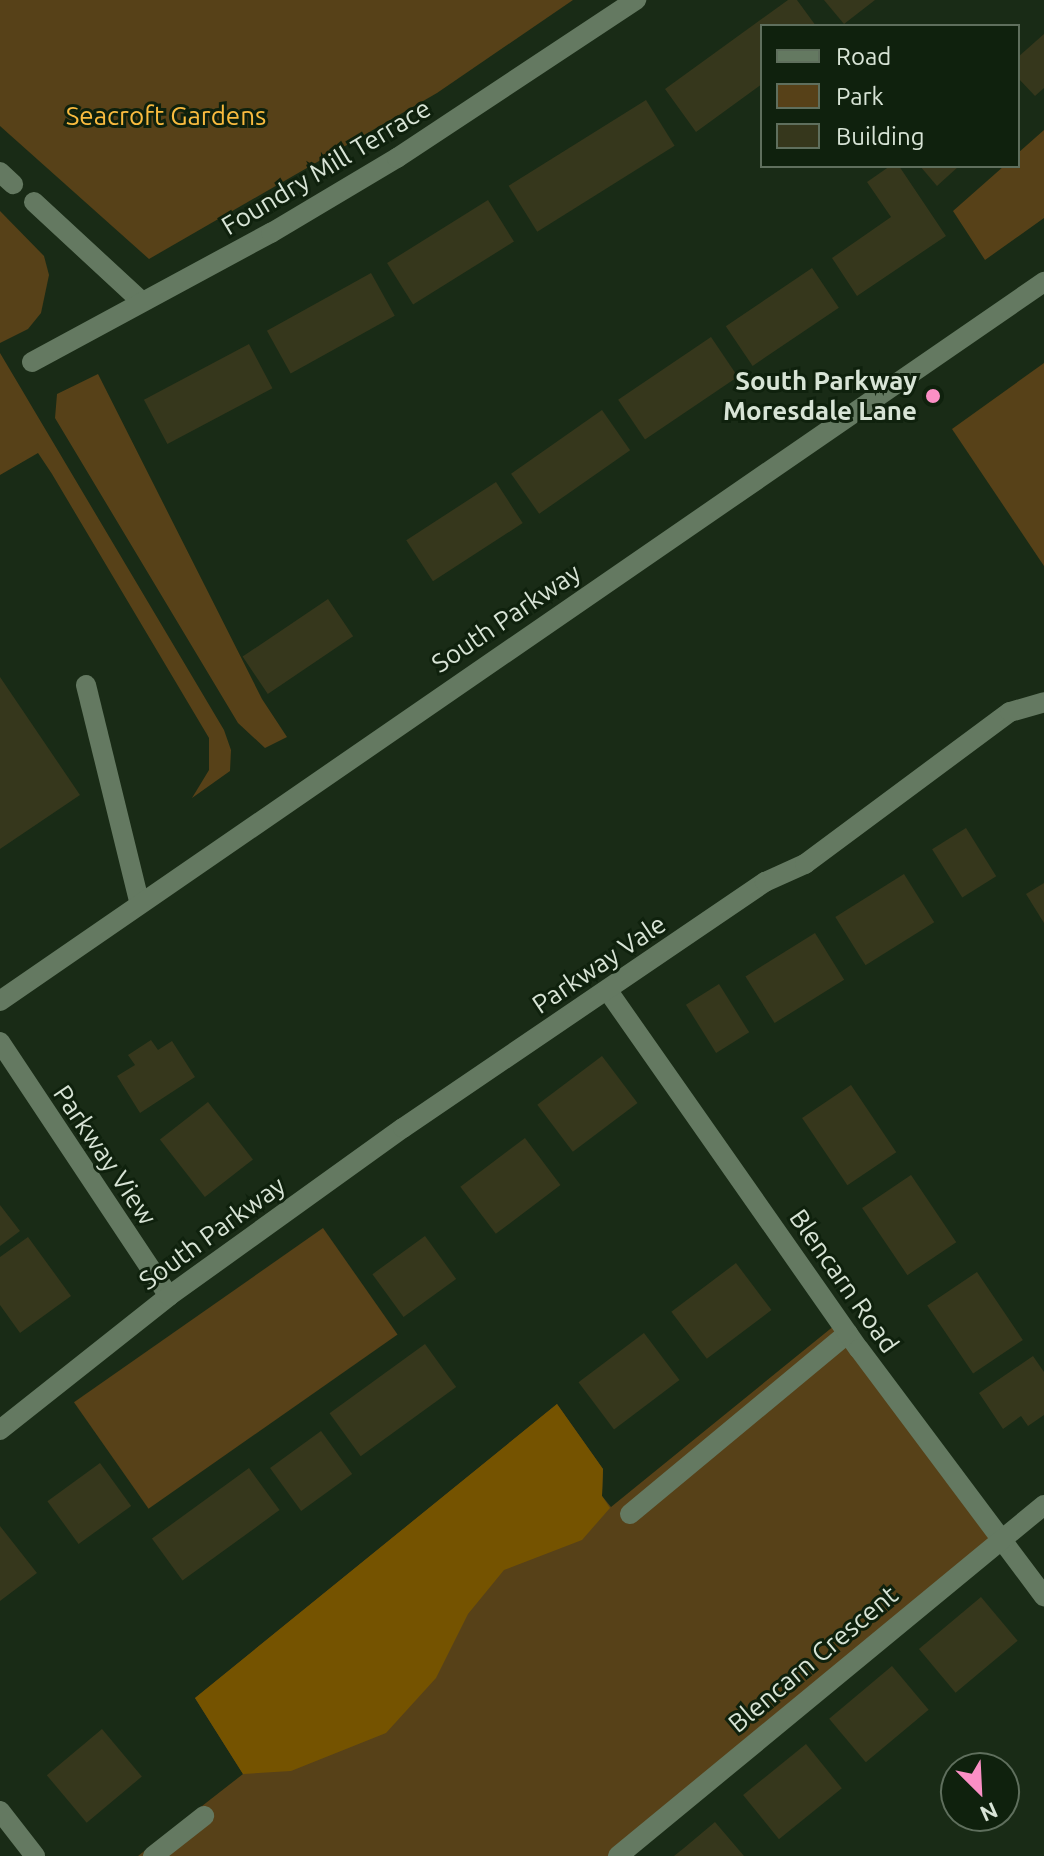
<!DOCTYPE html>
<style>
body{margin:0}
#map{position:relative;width:1044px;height:1856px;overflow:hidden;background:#192b16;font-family:Ubuntu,sans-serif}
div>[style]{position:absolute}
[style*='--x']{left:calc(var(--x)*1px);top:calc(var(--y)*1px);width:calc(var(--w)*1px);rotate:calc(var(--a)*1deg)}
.green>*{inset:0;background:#574118;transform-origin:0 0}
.forest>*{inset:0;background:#755300}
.building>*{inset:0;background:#36371c;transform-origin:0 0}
.lane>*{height:20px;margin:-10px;padding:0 10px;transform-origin:10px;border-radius:10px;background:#647961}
.street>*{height:20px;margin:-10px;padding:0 10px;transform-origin:10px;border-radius:10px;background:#647961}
.secondary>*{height:20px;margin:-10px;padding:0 10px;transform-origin:10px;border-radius:10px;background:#647961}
.dots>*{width:22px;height:22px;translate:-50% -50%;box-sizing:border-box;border:4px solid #0f210d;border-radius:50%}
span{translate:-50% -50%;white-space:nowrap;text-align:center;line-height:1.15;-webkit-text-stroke:6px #0f210d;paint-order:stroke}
.park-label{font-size:26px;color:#f9bb3f}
.street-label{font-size:26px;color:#d8e4d6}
.poi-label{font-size:26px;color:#d8e4d6;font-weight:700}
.right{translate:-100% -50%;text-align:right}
.legend{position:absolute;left:760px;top:24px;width:260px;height:144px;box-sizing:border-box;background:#0f210d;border:2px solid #5f6f5d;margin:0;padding:10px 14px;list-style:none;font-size:24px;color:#d8e4d6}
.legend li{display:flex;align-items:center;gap:16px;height:40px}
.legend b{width:40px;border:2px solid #5f6f5d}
.north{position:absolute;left:940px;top:1752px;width:80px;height:80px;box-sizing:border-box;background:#0f210d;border:2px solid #5f6f5d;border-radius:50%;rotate:156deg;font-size:22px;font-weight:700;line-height:32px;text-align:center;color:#d8e4d6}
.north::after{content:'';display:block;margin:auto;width:28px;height:36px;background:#fb8fc5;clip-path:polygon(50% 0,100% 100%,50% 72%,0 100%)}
</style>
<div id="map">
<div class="green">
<i style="clip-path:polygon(0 0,573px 0,437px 93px,149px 259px,0 126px)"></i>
<i style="clip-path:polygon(1044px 130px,1044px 218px,985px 260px,953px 211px,1004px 166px,1018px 166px,1018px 153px)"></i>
<i style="clip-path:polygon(0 211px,44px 256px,49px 275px,41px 313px,28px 329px,0 343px)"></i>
<i style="clip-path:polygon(0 353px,224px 730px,231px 750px,230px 771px,192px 798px,209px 770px,209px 738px,52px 474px,38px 453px,0 475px)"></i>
<i style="clip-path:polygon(1044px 363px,1044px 566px,952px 429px)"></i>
<i style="clip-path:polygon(98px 374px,262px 699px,287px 737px,265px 748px,238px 723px,55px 418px,57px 394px)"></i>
<i style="left:323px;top:1228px;width:130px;height:304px;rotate:55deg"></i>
<i style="clip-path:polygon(840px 1321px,1001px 1540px,618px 1856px,138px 1856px,243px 1774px,195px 1698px,557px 1404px,603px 1469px,602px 1496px,611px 1507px)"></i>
</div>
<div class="forest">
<i style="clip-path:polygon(557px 1404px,603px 1469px,602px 1496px,610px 1508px,582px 1540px,504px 1570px,468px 1614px,436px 1678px,386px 1733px,291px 1771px,243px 1774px,195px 1698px)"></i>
</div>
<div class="building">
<i style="clip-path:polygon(788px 0,797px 0,816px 26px,762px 26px,762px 84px,696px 132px,665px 89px)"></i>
<i style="clip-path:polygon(824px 0,875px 0,844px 24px)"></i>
<i style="clip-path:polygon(1044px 34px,1044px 88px,1035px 96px,1018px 78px,1018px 57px)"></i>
<i style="left:646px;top:100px;width:54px;height:162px;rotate:58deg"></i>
<i style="clip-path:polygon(890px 166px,899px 166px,946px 236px,857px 296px,832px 258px,891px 217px,867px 182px)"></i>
<i style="clip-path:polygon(920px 166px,959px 166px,937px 186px)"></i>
<i style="left:488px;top:200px;width:49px;height:119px;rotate:58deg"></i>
<i style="left:812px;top:268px;width:48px;height:104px;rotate:56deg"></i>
<i style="left:371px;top:273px;width:49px;height:119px;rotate:61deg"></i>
<i style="left:711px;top:337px;width:48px;height:112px;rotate:56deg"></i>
<i style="left:249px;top:344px;width:50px;height:119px;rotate:62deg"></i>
<i style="left:602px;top:410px;width:49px;height:111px;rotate:55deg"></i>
<i style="left:496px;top:482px;width:49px;height:107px;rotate:57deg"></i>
<i style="left:328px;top:599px;width:45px;height:103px;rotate:56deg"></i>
<i style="clip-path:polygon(0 677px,80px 795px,0 849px)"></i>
<i style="left:966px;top:828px;width:57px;height:40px;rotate:58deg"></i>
<i style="left:904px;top:874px;width:57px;height:81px;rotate:58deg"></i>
<i style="clip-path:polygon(1044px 883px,1044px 923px,1026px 894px)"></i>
<i style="left:815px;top:933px;width:55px;height:82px;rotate:58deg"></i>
<i style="left:719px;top:984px;width:57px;height:39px;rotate:58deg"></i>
<i style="clip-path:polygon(151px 1040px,158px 1050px,172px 1041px,195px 1077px,140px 1113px,117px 1076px,135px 1065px,128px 1055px)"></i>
<i style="left:602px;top:1056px;width:59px;height:81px;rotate:53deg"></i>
<i style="left:851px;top:1085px;width:81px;height:59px;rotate:56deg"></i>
<i style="left:208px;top:1102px;width:73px;height:61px;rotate:52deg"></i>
<i style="left:525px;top:1138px;width:59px;height:81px;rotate:53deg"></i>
<i style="left:911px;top:1175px;width:81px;height:59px;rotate:56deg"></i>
<i style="clip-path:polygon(0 1205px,20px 1231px,0 1246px)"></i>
<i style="left:425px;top:1236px;width:53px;height:65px;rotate:54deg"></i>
<i style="clip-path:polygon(28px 1237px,71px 1296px,20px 1333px,0 1305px,0 1257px)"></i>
<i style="left:736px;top:1263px;width:59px;height:81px;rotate:53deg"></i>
<i style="left:977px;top:1272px;width:82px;height:60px;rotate:56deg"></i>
<i style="left:644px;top:1333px;width:59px;height:82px;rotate:53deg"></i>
<i style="left:425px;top:1344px;width:53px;height:118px;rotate:54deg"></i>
<i style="clip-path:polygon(1033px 1356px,1044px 1372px,1044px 1415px,1028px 1426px,1021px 1416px,1003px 1429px,979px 1393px)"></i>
<i style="left:321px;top:1431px;width:53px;height:63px;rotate:54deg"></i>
<i style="left:100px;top:1463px;width:53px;height:65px;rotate:54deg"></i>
<i style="left:249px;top:1468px;width:52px;height:120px;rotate:54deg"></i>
<i style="clip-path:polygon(0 1526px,37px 1573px,0 1601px)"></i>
<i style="left:981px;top:1597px;width:57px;height:81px;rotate:50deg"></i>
<i style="left:892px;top:1666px;width:57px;height:82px;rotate:50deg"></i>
<i style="left:102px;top:1729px;width:62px;height:72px;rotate:50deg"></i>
<i style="left:806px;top:1744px;width:57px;height:81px;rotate:51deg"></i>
<i style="clip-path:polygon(715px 1822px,744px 1856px,674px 1856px,684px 1848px)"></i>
</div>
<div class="lane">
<i style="--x:86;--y:685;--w:222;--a:76.2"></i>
<i style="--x:630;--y:1514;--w:283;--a:-39.7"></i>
<i style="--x:153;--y:1856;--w:65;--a:-38.1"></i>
</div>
<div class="street">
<i style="--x:0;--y:172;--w:18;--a:43"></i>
<i style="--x:34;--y:202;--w:146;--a:42.8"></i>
<i style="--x:32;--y:362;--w:272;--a:-28.4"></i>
<i style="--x:271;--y:233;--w:147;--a:-30.8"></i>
<i style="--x:397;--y:158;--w:287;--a:-33.5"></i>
<i style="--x:608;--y:991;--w:437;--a:55"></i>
<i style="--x:859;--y:1349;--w:309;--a:53.2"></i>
<i style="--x:0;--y:1042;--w:305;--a:56.4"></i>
<i style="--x:0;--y:1430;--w:216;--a:-38.4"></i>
<i style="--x:169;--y:1296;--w:288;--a:-35.7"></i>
<i style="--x:403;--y:1128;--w:438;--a:-34.2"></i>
<i style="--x:765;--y:882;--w:44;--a:-24.2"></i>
<i style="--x:805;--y:864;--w:255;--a:-36.6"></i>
<i style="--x:1010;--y:712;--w:35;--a:-16"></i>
<i style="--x:0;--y:1811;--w:57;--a:52.1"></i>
<i style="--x:618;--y:1856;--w:552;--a:-39.49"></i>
</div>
<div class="secondary">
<i style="--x:0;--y:1001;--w:1268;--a:-34.56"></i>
</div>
<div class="dots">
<i style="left:933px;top:396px;background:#fb8fc5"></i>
</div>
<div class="park-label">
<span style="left:166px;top:116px">Seacroft Gardens</span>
</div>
<div class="street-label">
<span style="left:326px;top:167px;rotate:-31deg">Foundry Mill Terrace</span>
<span style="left:506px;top:618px;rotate:-34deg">South Parkway</span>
<span style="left:599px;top:964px;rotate:-34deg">Parkway Vale</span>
<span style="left:105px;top:1155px;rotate:56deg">Parkway View</span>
<span style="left:212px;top:1233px;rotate:-36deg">South Parkway</span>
<span style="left:844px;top:1281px;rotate:55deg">Blencarn Road</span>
<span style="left:813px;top:1659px;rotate:-40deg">Blencarn Crescent</span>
</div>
<div class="poi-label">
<span class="right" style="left:917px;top:396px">South Parkway<br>Moresdale Lane</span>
</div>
<ul class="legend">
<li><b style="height:10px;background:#647961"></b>Road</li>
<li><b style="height:22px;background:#574118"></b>Park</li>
<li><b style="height:22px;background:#36371c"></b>Building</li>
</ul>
<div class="north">N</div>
</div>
